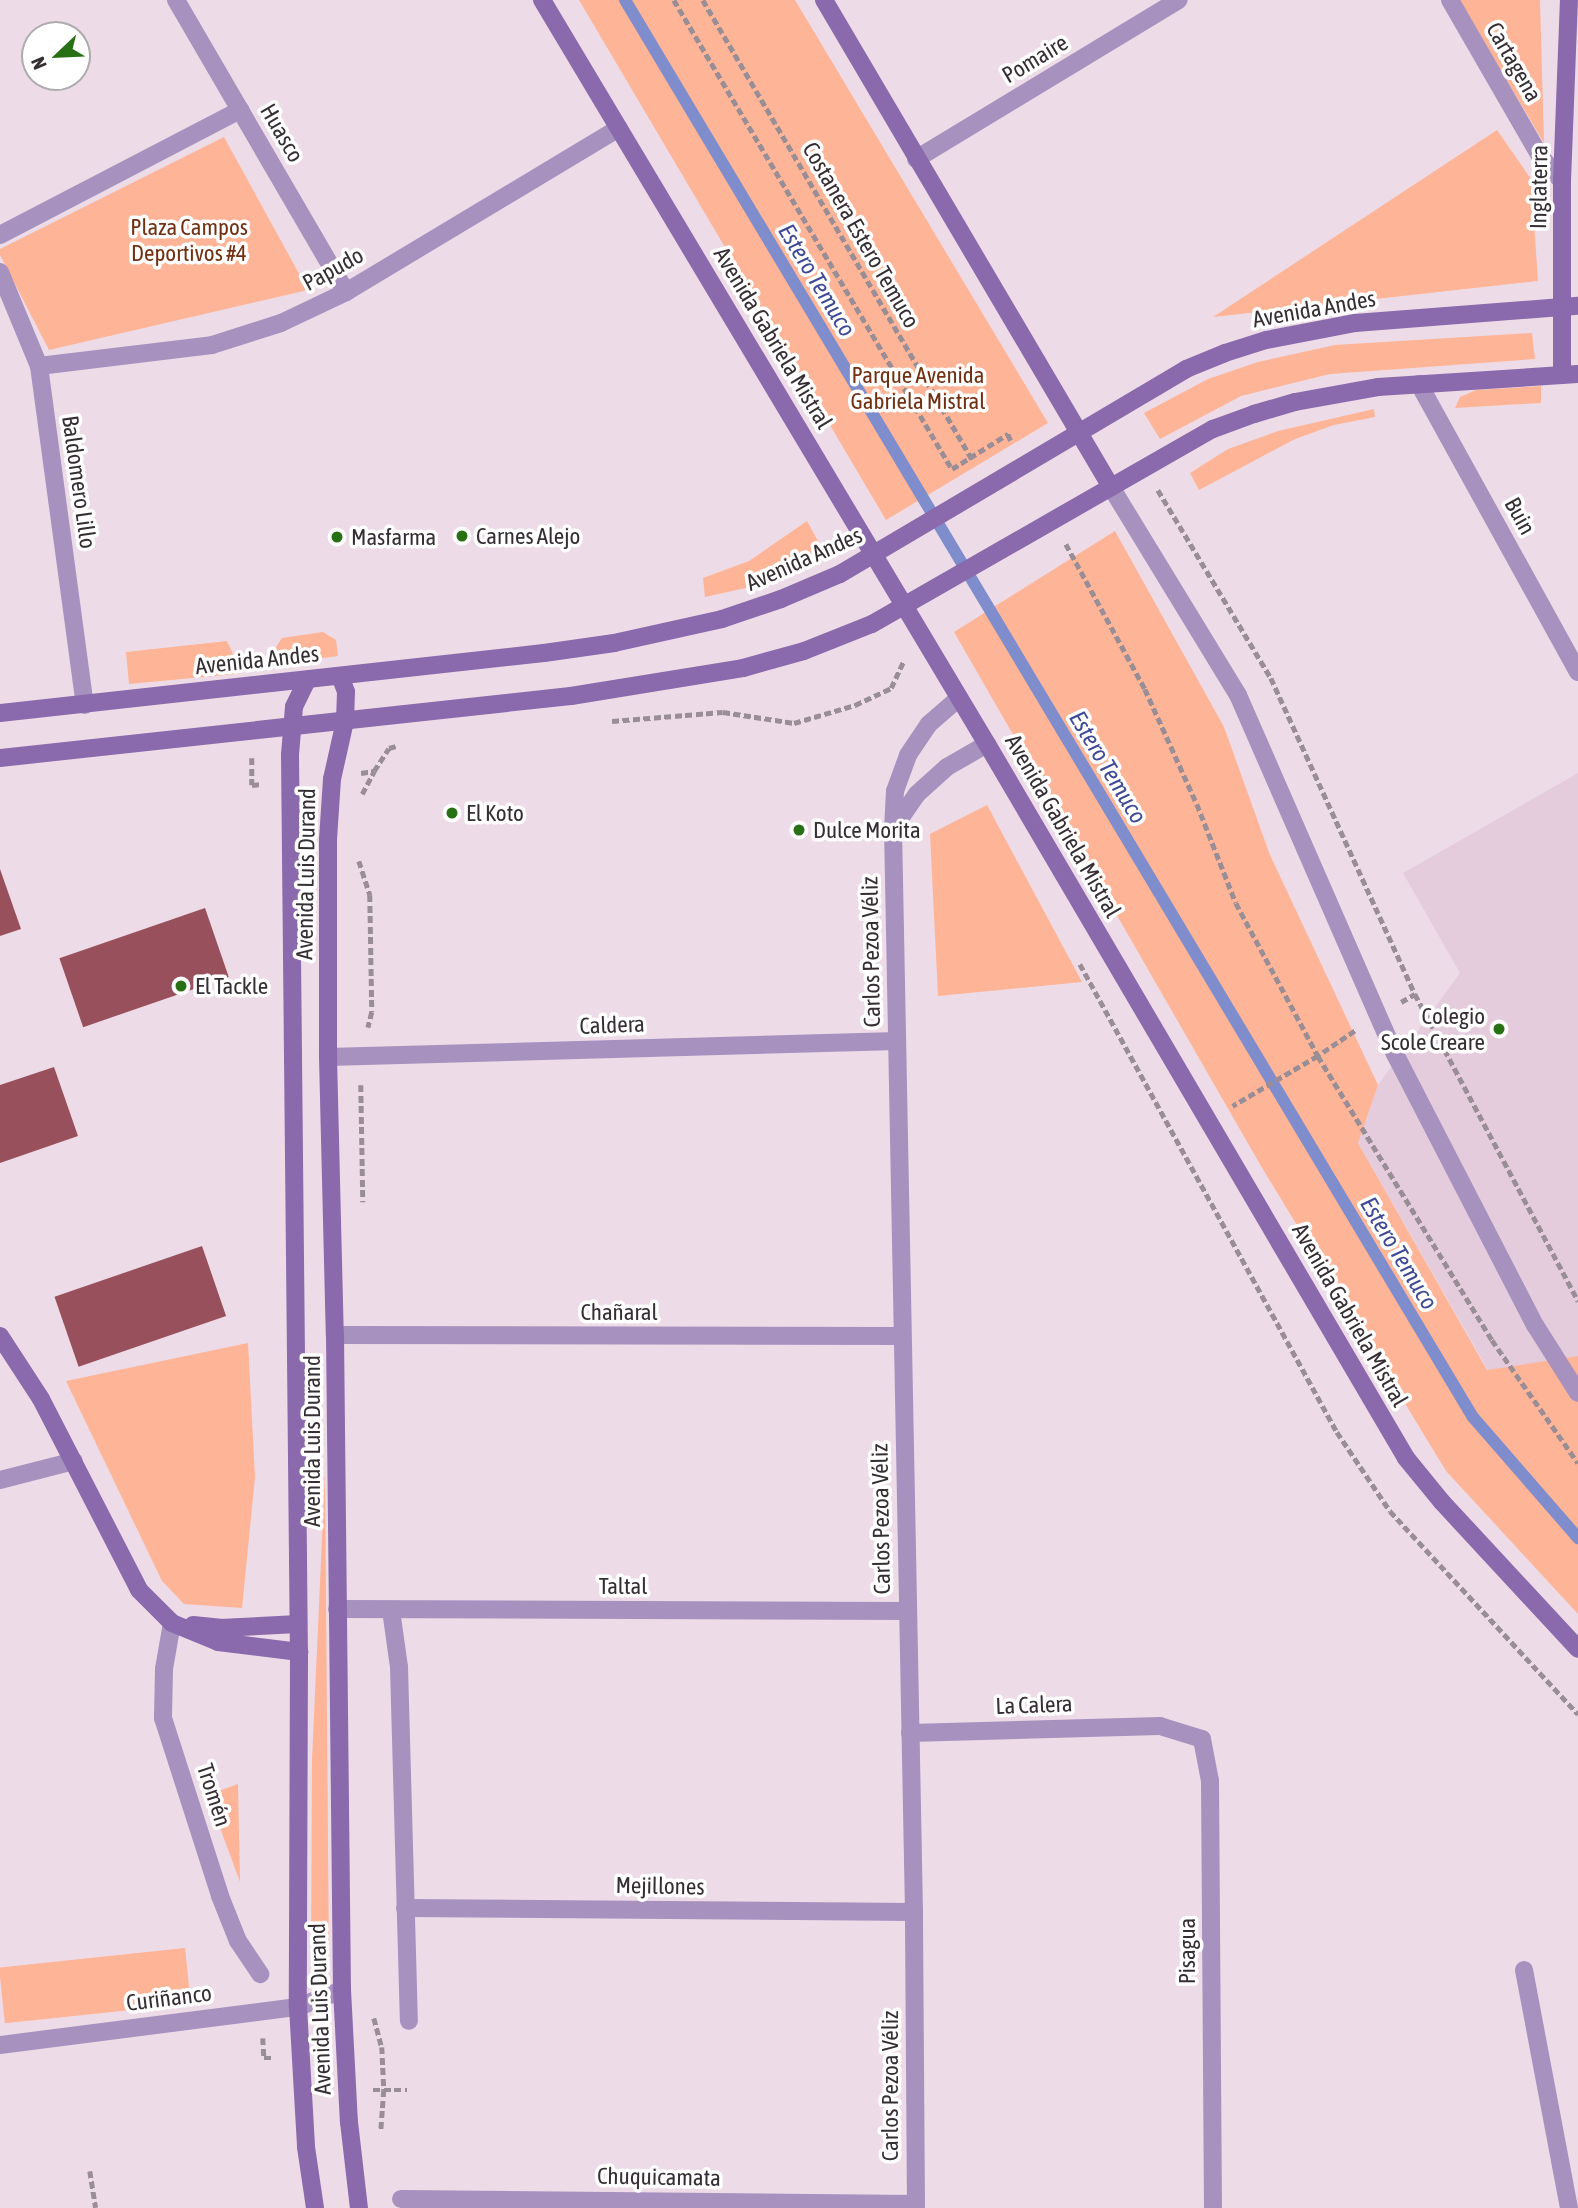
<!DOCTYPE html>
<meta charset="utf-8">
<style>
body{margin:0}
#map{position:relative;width:1578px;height:2208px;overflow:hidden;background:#eddce7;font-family:"Asap Condensed",sans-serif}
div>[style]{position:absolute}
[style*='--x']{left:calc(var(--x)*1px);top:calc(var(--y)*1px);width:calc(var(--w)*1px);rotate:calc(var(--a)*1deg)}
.built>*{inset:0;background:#e4ccdc}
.green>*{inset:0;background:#feb496;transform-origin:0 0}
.stream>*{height:12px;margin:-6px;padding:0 6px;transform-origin:6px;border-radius:6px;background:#7f8dcc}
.building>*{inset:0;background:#98515c;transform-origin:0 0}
.path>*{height:4.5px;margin-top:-2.25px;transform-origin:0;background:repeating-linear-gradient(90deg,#9a8e96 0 7px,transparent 0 10.5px)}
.lane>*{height:18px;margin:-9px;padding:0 9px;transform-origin:9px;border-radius:9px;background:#a791bf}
.street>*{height:18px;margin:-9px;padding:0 9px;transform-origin:9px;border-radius:9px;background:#a791bf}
.secondary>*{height:18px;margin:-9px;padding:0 9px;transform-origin:9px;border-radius:9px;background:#8a69ac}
.dots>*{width:19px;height:19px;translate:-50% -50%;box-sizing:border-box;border:4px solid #fff;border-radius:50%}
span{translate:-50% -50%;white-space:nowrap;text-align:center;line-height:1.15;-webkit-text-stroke:7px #fff;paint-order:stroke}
.street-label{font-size:23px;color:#352e33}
.park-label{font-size:23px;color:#703011}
.poi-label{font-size:23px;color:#352e33}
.left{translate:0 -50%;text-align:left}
.right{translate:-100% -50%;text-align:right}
.water-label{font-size:24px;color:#3f4a97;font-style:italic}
.north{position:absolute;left:21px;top:21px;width:70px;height:70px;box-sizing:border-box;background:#fff;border:2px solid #aeabad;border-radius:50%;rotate:247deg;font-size:19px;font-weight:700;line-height:28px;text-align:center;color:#352e33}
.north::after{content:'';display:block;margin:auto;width:24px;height:32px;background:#277013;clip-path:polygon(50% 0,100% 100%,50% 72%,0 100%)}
</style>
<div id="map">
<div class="built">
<i style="clip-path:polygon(1578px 773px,1578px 1356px,1488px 1370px,1358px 1143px,1378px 1085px,1460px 973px,1403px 873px)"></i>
</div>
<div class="green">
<i style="clip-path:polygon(579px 0,795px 0,1048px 423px,886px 520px)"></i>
<i style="clip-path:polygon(1459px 0,1540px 0,1544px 143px)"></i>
<i style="clip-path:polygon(1497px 130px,1531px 179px,1538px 281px,1213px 317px)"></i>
<i style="clip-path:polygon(224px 137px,308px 290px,49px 350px,0 255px,0 249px)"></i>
<i style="clip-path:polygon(1532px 333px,1535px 359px,1330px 374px,1241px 396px,1160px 439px,1144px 413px,1208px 379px,1258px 362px,1335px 345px)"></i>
<i style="clip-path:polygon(1541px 386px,1541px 403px,1455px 408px,1460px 397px,1476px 390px)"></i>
<i style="clip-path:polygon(1374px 409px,1375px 417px,1334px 425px,1295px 439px,1199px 490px,1190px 473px,1228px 449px,1278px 431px)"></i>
<i style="clip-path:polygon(807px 521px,825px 554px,759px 585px,705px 597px,703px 578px,749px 561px)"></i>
<i style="clip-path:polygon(1115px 531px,1224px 727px,1270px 855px,1378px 1085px,1358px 1143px,1487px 1370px,1578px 1356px,1578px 1614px,1446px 1471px,1261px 1166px,954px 632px)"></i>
<i style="clip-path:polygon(323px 632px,336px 640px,338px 656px,279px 664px,276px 647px,282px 638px)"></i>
<i style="clip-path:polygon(227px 641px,233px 654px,235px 674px,129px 684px,126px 652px)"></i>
<i style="clip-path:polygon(987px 805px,1082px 982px,938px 996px,930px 834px)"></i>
<i style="clip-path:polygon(248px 1343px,255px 1477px,242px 1608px,184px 1604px,162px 1581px,66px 1381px)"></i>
<i style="clip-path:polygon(325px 1472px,329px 1970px,317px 1980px,311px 1980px,312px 1760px)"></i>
<i style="clip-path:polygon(238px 1784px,240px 1882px,208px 1795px)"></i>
<i style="left:185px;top:1948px;width:56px;height:187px;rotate:84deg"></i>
</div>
<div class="stream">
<i style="--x:625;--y:0;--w:1650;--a:59.11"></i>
<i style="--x:1472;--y:1416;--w:162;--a:49"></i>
</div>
<div class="building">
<i style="clip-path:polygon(0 869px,21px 929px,0 936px)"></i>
<i style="left:205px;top:908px;width:73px;height:154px;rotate:71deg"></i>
<i style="clip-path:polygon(54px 1067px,78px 1136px,0 1163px,0 1085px)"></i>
<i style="left:202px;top:1246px;width:74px;height:156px;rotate:71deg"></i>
</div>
<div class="path">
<i style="--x:674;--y:0;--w:545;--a:59.34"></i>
<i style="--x:952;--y:469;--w:66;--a:-32"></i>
<i style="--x:1008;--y:434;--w:8;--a:67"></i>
<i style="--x:703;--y:0;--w:532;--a:59.63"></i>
<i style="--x:1158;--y:490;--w:219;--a:59"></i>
<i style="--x:1271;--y:678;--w:347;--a:65.5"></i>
<i style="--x:1066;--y:544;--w:165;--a:61.4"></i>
<i style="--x:1145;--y:689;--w:126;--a:65.7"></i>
<i style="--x:1197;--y:804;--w:106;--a:68.5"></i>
<i style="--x:1236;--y:903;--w:174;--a:61.8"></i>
<i style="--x:1318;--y:1056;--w:99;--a:149.5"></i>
<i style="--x:612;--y:721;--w:111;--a:-4.6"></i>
<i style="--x:723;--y:712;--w:72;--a:8.8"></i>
<i style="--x:794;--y:723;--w:64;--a:-16.4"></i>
<i style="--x:855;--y:705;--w:40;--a:-25"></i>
<i style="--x:891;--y:688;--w:31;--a:-65"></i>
<i style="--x:252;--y:758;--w:27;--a:90"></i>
<i style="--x:252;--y:785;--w:10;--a:-6"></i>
<i style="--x:361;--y:773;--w:13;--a:-9"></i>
<i style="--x:374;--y:771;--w:27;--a:-57"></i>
<i style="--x:389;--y:748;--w:7;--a:-16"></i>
<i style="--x:362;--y:794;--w:26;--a:-62"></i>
<i style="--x:359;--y:861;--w:36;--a:72"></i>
<i style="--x:370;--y:895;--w:117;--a:89"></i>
<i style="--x:372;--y:1012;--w:16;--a:104"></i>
<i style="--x:1080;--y:964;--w:534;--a:61.23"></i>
<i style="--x:1337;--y:1432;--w:95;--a:56.1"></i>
<i style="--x:1390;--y:1511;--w:277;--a:47.2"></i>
<i style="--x:1401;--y:1002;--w:16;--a:-30"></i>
<i style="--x:1415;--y:994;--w:348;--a:62"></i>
<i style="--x:1355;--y:1031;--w:45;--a:146"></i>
<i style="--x:1318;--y:1056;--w:333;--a:58.5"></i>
<i style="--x:1492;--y:1340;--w:150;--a:55"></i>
<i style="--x:361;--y:1085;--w:117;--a:89"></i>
<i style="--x:374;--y:2018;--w:30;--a:75"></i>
<i style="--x:382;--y:2047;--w:43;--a:87.3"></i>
<i style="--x:384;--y:2090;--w:41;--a:94.2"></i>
<i style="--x:263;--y:2038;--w:20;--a:87"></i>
<i style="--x:264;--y:2058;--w:9;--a:0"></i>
<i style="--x:373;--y:2090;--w:34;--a:0"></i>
<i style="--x:90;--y:2171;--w:37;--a:81"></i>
</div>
<div class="lane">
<i style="--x:0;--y:1480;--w:76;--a:-14.4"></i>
<i style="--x:172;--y:1623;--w:47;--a:99.9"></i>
<i style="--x:164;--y:1669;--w:49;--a:91.2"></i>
<i style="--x:163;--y:1718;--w:187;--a:72.2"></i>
</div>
<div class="street">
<i style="--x:176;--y:0;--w:338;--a:59.8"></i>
<i style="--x:1450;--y:0;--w:180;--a:60"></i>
<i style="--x:1540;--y:156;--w:33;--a:49"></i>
<i style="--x:916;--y:159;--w:307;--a:-31.2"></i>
<i style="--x:0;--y:235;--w:271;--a:-27.5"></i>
<i style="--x:0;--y:272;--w:102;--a:67.5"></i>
<i style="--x:39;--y:366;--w:342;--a:82.3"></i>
<i style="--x:39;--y:366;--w:174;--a:-6.9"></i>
<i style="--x:212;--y:345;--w:72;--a:-17.7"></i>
<i style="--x:281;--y:323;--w:72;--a:-25.5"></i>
<i style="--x:346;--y:292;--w:318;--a:-31"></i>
<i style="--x:1419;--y:384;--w:329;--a:61.1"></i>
<i style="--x:1111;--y:487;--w:244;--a:58.6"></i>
<i style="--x:1238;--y:695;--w:392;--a:66.4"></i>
<i style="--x:1395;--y:1054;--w:305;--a:62.7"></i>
<i style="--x:1535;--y:1325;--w:80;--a:57.7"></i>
<i style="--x:893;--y:829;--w:42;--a:-55.6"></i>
<i style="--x:917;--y:794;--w:40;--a:-42"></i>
<i style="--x:947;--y:767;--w:46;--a:-29.9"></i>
<i style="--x:328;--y:1057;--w:569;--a:-1.61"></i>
<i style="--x:335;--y:1335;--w:567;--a:0.1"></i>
<i style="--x:337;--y:1609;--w:571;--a:0.2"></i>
<i style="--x:391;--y:1610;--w:58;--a:82"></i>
<i style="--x:399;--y:1667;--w:354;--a:88.4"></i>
<i style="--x:910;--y:1733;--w:250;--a:-1.6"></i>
<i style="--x:1160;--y:1726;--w:44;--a:17.2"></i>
<i style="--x:1202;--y:1739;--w:43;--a:79.2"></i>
<i style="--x:1210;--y:1781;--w:427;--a:89.6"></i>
<i style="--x:220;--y:1896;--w:48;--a:68.2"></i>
<i style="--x:238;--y:1941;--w:40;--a:56"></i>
<i style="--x:405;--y:1908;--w:509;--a:0.45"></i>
<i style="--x:1524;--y:1970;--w:242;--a:79.3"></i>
<i style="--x:0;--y:2045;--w:300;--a:-7.3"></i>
<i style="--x:298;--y:2007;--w:47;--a:-21.1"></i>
<i style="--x:401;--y:2199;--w:515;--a:0.56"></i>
<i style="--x:916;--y:2208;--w:296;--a:-90.4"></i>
<i style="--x:914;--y:1912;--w:1083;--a:-91.11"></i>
<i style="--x:893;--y:829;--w:38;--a:-87"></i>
<i style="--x:895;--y:791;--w:38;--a:-70"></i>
<i style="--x:908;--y:755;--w:37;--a:-56"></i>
<i style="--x:929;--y:724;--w:40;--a:-41"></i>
</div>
<div class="secondary">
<i style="--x:542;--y:0;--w:867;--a:59.12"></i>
<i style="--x:987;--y:744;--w:828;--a:59.59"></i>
<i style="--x:1406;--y:1458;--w:57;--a:50.7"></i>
<i style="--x:1442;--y:1502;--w:200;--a:47.2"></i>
<i style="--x:824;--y:0;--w:565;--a:59.49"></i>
<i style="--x:1562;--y:375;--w:194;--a:-90"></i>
<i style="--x:1562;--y:181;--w:181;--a:-87.8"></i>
<i style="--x:340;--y:676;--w:17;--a:69"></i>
<i style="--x:346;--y:692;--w:29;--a:92"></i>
<i style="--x:345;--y:721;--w:59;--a:102.6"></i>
<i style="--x:332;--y:779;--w:61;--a:93.8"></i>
<i style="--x:328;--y:840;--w:217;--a:90"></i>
<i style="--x:328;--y:1057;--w:278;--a:88.6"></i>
<i style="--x:335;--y:1335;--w:655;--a:89.39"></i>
<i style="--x:342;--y:1990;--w:132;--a:87"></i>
<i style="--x:349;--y:2122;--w:87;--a:83.4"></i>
<i style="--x:307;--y:680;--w:30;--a:116"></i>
<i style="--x:294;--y:707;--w:48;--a:94.8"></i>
<i style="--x:290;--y:755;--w:897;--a:89.43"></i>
<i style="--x:299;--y:1652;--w:355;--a:90.2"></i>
<i style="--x:298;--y:2007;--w:140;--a:86.7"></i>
<i style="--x:306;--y:2147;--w:62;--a:81.6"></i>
<i style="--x:0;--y:713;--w:547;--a:-6.29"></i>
<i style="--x:544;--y:653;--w:71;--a:-8.1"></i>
<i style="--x:614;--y:643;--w:111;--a:-12.5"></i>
<i style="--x:722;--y:619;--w:62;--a:-18.7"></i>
<i style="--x:781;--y:599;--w:64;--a:-23"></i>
<i style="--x:840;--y:574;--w:402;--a:-30.6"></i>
<i style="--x:1186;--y:369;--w:42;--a:-22.3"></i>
<i style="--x:1225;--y:353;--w:43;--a:-17.6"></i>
<i style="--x:1266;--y:340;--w:91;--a:-10.8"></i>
<i style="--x:1355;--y:323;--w:224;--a:-4.4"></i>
<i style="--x:0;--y:758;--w:574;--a:-6.2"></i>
<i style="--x:571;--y:696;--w:174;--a:-9.2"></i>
<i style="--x:743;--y:668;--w:63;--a:-15.6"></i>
<i style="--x:804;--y:651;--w:73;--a:-21.7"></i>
<i style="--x:872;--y:624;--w:393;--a:-29.8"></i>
<i style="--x:1213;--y:429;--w:44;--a:-20.1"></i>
<i style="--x:1254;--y:414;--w:43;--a:-16.3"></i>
<i style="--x:1295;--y:402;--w:84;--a:-10.2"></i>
<i style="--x:1378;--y:387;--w:200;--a:-3.7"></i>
<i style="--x:0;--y:1336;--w:75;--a:56.9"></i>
<i style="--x:41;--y:1399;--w:215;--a:62.8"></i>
<i style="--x:139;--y:1590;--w:47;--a:45"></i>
<i style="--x:172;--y:1623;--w:50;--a:22.4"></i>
<i style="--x:218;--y:1642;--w:82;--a:7"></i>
<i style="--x:193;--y:1625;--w:27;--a:6"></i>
<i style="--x:220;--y:1628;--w:78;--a:-2.9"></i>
</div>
<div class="dots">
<i style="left:462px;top:536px;background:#277013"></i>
<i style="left:337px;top:537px;background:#277013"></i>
<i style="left:452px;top:813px;background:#277013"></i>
<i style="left:799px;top:830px;background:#277013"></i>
<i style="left:181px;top:986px;background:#277013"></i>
<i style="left:1499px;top:1029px;background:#277013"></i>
</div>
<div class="street-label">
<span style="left:1035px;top:59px;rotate:-31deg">Pomaire</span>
<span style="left:1514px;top:62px;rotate:60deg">Cartagena</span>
<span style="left:282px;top:133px;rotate:60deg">Huasco</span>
<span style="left:1539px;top:187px;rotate:-89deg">Inglaterra</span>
<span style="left:861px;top:235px;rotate:60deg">Costanera Estero Temuco</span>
<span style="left:333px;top:269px;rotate:-29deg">Papudo</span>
<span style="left:1314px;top:309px;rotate:-10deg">Avenida Andes</span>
<span style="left:773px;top:338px;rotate:59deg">Avenida Gabriela Mistral</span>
<span style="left:79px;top:482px;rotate:82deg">Baldomero Lillo</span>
<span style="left:1520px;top:516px;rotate:61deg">Buin</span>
<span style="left:804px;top:559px;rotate:-24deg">Avenida Andes</span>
<span style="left:257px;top:660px;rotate:-6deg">Avenida Andes</span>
<span style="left:1063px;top:826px;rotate:60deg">Avenida Gabriela Mistral</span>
<span style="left:306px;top:874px;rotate:-89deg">Avenida Luis Durand</span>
<span style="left:871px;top:952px;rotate:-91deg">Carlos Pezoa Véliz</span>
<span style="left:612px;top:1025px;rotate:-2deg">Caldera</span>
<span style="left:619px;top:1312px">Chañaral</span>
<span style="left:1350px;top:1315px;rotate:60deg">Avenida Gabriela Mistral</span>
<span style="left:312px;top:1441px;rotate:-90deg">Avenida Luis Durand</span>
<span style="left:881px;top:1519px;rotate:-91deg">Carlos Pezoa Véliz</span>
<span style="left:623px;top:1586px">Taltal</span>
<span style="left:1034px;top:1705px;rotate:-2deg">La Calera</span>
<span style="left:214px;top:1795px;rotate:72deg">Tromén</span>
<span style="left:660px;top:1886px;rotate:1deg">Mejillones</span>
<span style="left:1187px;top:1951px;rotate:-90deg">Pisagua</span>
<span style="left:169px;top:1998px;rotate:-7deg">Curiñanco</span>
<span style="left:320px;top:2009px;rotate:-92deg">Avenida Luis Durand</span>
<span style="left:890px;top:2086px;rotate:-90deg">Carlos Pezoa Véliz</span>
<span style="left:659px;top:2177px;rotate:1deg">Chuquicamata</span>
</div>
<div class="park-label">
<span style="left:189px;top:240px">Plaza Campos<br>Deportivos #4</span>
<span style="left:918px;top:388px">Parque Avenida<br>Gabriela Mistral</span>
</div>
<div class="poi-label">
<span class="left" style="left:476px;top:536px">Carnes Alejo</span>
<span class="left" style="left:351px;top:537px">Masfarma</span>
<span class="left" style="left:466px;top:813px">El Koto</span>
<span class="left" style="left:813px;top:830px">Dulce Morita</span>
<span class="left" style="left:195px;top:986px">El Tackle</span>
<span class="right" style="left:1485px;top:1029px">Colegio<br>Scole Creare</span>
</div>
<div class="water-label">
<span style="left:817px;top:280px;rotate:59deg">Estero Temuco</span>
<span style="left:1108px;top:767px;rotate:59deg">Estero Temuco</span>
<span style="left:1399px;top:1253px;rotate:59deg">Estero Temuco</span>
</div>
<div class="north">N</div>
</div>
